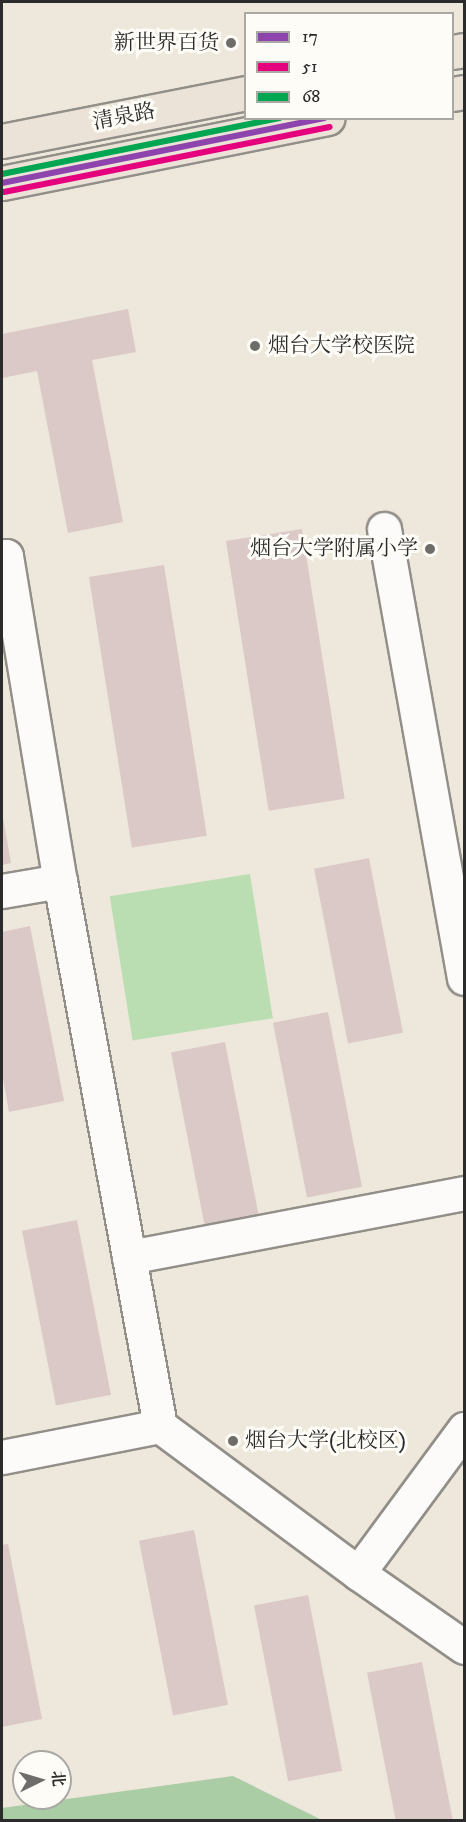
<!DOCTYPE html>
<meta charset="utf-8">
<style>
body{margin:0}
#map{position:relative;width:466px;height:1822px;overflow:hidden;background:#eee7db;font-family:"IM FELL DW Pica","Noto Serif SC",serif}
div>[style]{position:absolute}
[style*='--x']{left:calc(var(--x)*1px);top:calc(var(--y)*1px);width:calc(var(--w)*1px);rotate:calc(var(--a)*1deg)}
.green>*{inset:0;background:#badeb2;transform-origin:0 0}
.forest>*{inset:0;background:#abcda6}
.building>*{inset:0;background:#dbc9c8;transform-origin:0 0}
.roads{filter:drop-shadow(2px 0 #928f89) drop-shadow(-2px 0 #928f89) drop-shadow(0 2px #928f89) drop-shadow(0 -2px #928f89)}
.minor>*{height:33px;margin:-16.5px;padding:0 16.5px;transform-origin:16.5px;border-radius:16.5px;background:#fcfbfa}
.major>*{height:33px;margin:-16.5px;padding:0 16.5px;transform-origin:16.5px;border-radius:16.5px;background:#ebe3d8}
.bus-1>*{height:6px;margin:-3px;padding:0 3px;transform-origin:3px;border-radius:3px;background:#8e44ad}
.bus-2>*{height:6px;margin:-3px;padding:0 3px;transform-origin:3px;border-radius:3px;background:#e5007d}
.bus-3>*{height:6px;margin:-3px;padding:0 3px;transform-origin:3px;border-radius:3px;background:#00a651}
.dots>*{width:16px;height:16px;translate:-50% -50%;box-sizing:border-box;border:3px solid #fdfcf7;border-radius:50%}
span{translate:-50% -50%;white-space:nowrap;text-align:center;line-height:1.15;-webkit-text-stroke:6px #fdfcf7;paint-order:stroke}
.poi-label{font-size:21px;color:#2b2b2b}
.right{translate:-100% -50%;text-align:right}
.left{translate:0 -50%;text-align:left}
.street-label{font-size:21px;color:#2b2b2b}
.frame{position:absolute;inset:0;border:3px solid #2b2b2b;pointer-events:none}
.legend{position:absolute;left:244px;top:12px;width:210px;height:108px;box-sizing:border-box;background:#fdfcf7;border:2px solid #a9a8a5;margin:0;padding:8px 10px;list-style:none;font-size:18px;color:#2b2b2b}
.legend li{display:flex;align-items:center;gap:12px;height:30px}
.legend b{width:30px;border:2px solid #a9a8a5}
.north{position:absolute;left:12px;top:1750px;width:60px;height:60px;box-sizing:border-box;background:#fdfcf7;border:2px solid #a9a8a5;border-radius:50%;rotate:85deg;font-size:16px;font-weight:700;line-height:24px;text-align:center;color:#2b2b2b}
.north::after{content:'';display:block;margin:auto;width:21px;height:27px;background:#6f6d69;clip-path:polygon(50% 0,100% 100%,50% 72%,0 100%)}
</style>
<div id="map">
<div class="green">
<i style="left:250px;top:874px;width:146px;height:142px;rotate:81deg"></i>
</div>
<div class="forest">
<i style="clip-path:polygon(233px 1776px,322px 1820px,2px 1820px,2px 1808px)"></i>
</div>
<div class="building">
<i style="clip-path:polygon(128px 309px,136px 352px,92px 360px,123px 522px,68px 533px,37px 371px,2px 378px,2px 334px)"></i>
<i style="left:302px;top:529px;width:273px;height:77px;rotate:81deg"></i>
<i style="left:164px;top:565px;width:274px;height:76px;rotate:81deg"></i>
<i style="clip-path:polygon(2px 812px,11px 863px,2px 865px)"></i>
<i style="left:369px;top:858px;width:178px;height:56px;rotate:79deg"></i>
<i style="clip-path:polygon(30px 926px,64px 1101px,9px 1112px,2px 1073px,2px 932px)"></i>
<i style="left:328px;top:1012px;width:178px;height:56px;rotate:79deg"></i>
<i style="left:225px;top:1042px;width:178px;height:55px;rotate:79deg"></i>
<i style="left:77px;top:1220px;width:178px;height:56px;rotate:79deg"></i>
<i style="left:194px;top:1530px;width:178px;height:56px;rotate:79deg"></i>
<i style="clip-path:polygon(8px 1544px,42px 1719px,2px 1727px,2px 1545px)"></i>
<i style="left:308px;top:1595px;width:179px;height:55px;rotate:79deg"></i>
<i style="left:422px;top:1662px;width:161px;height:56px;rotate:79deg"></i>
</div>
<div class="roads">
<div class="minor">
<i style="--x:384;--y:529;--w:456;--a:79.9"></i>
<i style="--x:2;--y:557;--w:4;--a:-14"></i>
<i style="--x:6;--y:556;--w:329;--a:80.6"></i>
<i style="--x:60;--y:881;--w:554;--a:79.6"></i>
<i style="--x:160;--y:1426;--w:247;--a:36.6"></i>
<i style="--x:358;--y:1573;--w:129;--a:34.9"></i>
<i style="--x:2;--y:891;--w:59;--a:-9.8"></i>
<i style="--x:129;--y:1257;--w:341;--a:-10.8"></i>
<i style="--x:2;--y:1457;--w:161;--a:-11.1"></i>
<i style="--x:358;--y:1573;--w:179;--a:-53.6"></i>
</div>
<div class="major">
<i style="--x:452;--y:52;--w:12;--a:-9"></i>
<i style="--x:452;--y:94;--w:12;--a:-9"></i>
<i style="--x:2;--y:141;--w:249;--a:-11.1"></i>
<i style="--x:2;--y:183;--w:332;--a:-11.3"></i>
</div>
</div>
<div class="bus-1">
<i style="--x:2;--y:183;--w:329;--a:-11.4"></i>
</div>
<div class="bus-2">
<i style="--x:4;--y:192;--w:332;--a:-11.3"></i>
</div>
<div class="bus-3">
<i style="--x:2;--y:174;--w:283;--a:-11.4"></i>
</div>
<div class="dots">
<i style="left:231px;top:43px;background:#6f6d69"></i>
<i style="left:255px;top:346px;background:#6f6d69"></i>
<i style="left:430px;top:549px;background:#6f6d69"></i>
<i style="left:233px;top:1441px;background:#6f6d69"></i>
</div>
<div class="poi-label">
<span class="right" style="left:219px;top:43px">新世界百货</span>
<span class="left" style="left:268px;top:346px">烟台大学校医院</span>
<span class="right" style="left:418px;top:549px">烟台大学附属小学</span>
<span class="left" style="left:245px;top:1441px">烟台大学(北校区)</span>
</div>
<div class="street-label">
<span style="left:124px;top:117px;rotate:-11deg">清泉路</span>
</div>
<div class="frame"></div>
<ul class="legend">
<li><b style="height:8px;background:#8e44ad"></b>17</li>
<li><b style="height:8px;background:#e5007d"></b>51</li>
<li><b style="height:8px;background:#00a651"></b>68</li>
</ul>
<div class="north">北</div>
</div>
